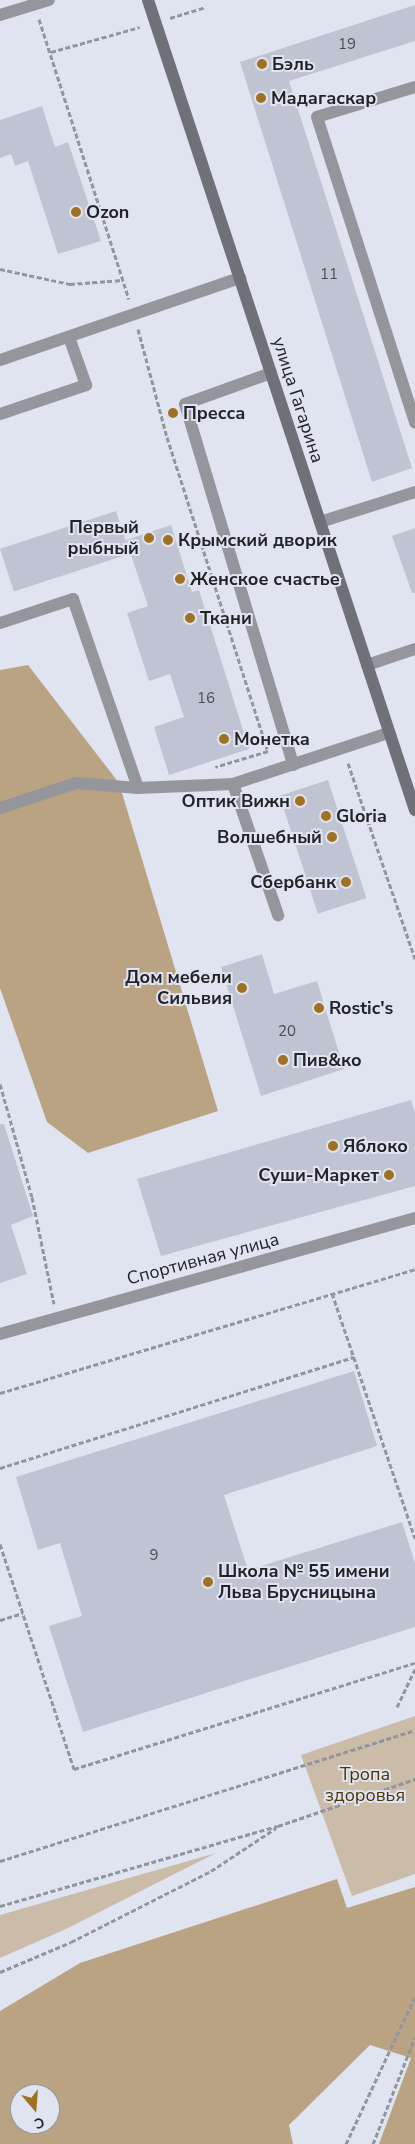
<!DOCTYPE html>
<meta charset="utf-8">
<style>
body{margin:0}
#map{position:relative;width:415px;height:2144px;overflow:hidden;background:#e0e4f1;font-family:"Nunito Sans",sans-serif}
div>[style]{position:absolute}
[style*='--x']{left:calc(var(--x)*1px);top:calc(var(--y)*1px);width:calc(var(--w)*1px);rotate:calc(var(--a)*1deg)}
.green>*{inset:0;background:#cabca8}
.forest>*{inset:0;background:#b9a382}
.building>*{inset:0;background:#c0c3d1;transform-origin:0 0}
.path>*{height:3px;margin-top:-1.5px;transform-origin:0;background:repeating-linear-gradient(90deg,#92949e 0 5px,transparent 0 7.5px)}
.lane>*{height:12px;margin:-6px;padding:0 6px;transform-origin:6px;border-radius:6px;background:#95969c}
.street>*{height:12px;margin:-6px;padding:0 6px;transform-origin:6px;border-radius:6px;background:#95969c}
.secondary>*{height:12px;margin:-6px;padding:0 6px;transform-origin:6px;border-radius:6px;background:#6f7179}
.dots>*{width:14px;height:14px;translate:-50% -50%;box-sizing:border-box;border:2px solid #e0e4f1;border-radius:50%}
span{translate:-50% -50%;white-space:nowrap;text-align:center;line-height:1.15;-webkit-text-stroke:4px #e0e4f1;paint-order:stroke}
.number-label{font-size:15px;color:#4a4b52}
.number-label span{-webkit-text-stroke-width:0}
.poi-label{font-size:18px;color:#222328;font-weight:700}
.left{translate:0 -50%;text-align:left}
.right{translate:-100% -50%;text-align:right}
.street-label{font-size:18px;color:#222328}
.park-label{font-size:18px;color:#4a3307}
.north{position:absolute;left:10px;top:2084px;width:50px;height:50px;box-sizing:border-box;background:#e0e4f1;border:1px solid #9497a1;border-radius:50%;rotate:162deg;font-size:14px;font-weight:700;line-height:20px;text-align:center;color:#222328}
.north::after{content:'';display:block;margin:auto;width:18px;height:22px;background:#9e7222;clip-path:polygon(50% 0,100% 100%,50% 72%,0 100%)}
</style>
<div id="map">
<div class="green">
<i style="clip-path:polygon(415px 1716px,415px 1874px,352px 1896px,301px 1755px)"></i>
<i style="clip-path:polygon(216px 1853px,66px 1929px,0 1958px,0 1915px)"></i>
</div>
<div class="forest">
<i style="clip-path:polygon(28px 665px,119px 783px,218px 1111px,88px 1153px,47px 1122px,0 988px,0 670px)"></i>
<i style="clip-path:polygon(evenodd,337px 1879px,347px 1908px,415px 1887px,415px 2144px,379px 2144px,411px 2058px,370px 2045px,289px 2125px,293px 2144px,0 2144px,0 2011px,80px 1963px,337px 1879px,20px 2094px,50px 2094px,50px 2124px,20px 2124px,20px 2094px)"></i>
</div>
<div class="building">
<i style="clip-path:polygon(415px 5px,415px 41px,289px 81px,412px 468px,372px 482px,240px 62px)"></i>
<i style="clip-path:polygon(42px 106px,55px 147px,68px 142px,101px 241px,58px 254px,28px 161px,15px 166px,11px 154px,0 158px,0 120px)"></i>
<i style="left:116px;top:511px;width:45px;height:122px;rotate:72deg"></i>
<i style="clip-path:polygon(171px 525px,192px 592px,199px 590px,249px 749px,169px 775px,154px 727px,184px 717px,170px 674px,149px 681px,127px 613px,148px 606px,126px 540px)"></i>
<i style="clip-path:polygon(415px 528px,415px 593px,412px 593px,392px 536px)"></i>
<i style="left:328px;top:780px;width:124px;height:51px;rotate:72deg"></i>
<i style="clip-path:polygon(262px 954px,274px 994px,317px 981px,344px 1069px,261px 1096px,221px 967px)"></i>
<i style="clip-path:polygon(411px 1100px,415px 1113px,415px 1186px,161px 1256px,137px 1179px)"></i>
<i style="clip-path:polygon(0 1124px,4px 1124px,33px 1216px,11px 1225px,27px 1274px,0 1283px)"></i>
<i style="clip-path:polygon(354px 1371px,377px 1446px,224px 1495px,248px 1570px,402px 1522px,415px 1563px,415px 1627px,83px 1732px,49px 1626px,82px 1616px,60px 1543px,38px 1550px,16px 1477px)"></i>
</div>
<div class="path">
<i style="--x:170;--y:18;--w:37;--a:-17"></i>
<i style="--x:39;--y:19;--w:294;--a:72.2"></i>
<i style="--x:51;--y:52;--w:92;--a:-15.7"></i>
<i style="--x:0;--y:269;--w:72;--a:12.1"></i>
<i style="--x:70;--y:284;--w:53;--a:-4.3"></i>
<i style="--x:138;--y:329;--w:112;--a:75"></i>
<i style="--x:167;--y:437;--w:330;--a:72.2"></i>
<i style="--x:268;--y:751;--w:55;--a:163.2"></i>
<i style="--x:348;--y:763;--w:207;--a:71.1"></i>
<i style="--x:0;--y:1084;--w:117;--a:74.2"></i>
<i style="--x:32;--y:1197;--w:109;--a:78.4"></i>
<i style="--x:332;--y:1293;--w:259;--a:71.3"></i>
<i style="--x:0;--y:1393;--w:433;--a:-16.6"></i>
<i style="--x:0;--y:1468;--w:371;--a:-17.4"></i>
<i style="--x:0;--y:1544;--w:237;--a:71.8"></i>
<i style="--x:74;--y:1769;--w:357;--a:-17.3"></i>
<i style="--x:0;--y:1620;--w:24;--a:-17"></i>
<i style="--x:397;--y:1707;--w:42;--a:-64.7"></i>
<i style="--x:0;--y:1861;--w:435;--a:-17.5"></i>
<i style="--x:0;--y:1906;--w:289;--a:-16.1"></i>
<i style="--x:278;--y:1826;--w:145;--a:-18.9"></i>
<i style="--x:0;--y:1972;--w:77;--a:-22.9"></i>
<i style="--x:71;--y:1942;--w:157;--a:-26.9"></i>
<i style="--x:211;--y:1871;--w:78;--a:-33.5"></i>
<i style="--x:346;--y:2144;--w:162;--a:-64.9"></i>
<i style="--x:373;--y:2144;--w:115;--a:-68.6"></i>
</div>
<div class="lane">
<i style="--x:0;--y:15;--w:51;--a:-17"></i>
<i style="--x:415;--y:87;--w:102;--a:163"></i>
<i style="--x:317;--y:117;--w:321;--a:72.2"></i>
<i style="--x:0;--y:360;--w:254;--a:-18.9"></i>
<i style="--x:271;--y:373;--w:91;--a:160.2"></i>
<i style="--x:185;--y:404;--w:377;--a:73.3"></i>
<i style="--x:0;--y:414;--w:91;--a:-18.6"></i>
<i style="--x:86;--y:385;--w:51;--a:-109.5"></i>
<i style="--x:320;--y:522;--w:100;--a:-17.5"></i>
<i style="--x:0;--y:623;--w:77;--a:-18.2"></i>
<i style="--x:73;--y:599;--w:200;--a:71"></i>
<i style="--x:367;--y:665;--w:51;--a:-18.4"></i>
<i style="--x:233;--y:784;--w:139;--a:71"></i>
<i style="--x:0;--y:808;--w:80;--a:-18.2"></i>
<i style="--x:76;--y:783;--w:62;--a:4.6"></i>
<i style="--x:138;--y:788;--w:95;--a:-2.4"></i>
<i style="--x:233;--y:784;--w:163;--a:-18.2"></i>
</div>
<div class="street">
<i style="--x:0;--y:1334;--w:431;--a:-15.6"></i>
</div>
<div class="secondary">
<i style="--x:148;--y:0;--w:853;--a:71.76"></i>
</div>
<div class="dots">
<i style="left:262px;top:64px;background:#9e7222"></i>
<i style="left:261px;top:98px;background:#9e7222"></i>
<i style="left:76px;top:212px;background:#9e7222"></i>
<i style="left:173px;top:413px;background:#9e7222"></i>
<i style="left:149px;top:538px;background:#9e7222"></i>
<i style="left:168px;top:540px;background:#9e7222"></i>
<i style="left:180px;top:579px;background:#9e7222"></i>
<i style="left:190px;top:618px;background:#9e7222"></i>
<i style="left:224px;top:739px;background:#9e7222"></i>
<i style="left:300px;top:801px;background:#9e7222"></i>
<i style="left:326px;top:816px;background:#9e7222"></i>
<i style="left:332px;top:837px;background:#9e7222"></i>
<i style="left:346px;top:882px;background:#9e7222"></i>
<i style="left:242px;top:988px;background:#9e7222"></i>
<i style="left:319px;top:1008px;background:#9e7222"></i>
<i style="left:283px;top:1060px;background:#9e7222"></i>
<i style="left:333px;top:1146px;background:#9e7222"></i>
<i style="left:389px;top:1175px;background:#9e7222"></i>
<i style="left:208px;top:1582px;background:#9e7222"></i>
</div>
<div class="number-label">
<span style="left:347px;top:45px">19</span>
<span style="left:329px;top:275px">11</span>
<span style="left:206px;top:699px">16</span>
<span style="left:287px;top:1032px">20</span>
<span style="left:154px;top:1556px">9</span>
</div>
<div class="poi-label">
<span class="left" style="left:272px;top:64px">Бэль</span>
<span class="left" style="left:271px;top:98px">Мадагаскар</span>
<span class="left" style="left:86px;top:212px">Ozon</span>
<span class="left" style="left:183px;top:413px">Пресса</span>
<span class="right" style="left:139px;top:538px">Первый<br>рыбный</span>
<span class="left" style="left:178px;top:540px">Крымский дворик</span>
<span class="left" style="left:190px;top:579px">Женское счастье</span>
<span class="left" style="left:200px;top:618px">Ткани</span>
<span class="left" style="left:234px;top:739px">Монетка</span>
<span class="right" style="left:290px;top:801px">Оптик Вижн</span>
<span class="left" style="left:336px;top:816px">Gloria</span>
<span class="right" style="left:322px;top:837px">Волшебный</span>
<span class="right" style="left:336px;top:882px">Сбербанк</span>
<span class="right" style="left:232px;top:988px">Дом мебели<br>Сильвия</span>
<span class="left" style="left:329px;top:1008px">Rostic's</span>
<span class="left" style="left:293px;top:1060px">Пив&amp;ко</span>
<span class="left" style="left:343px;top:1146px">Яблоко</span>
<span class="right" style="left:379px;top:1175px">Суши-Маркет</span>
<span class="left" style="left:218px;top:1582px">Школа № 55 имени<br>Льва Брусницына</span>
</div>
<div class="street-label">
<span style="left:298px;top:400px;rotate:72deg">улица Гагарина</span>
<span style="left:203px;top:1259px;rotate:-15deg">Спортивная улица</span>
</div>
<div class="park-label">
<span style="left:365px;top:1785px">Тропа<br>здоровья</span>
</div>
<div class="north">С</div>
</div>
